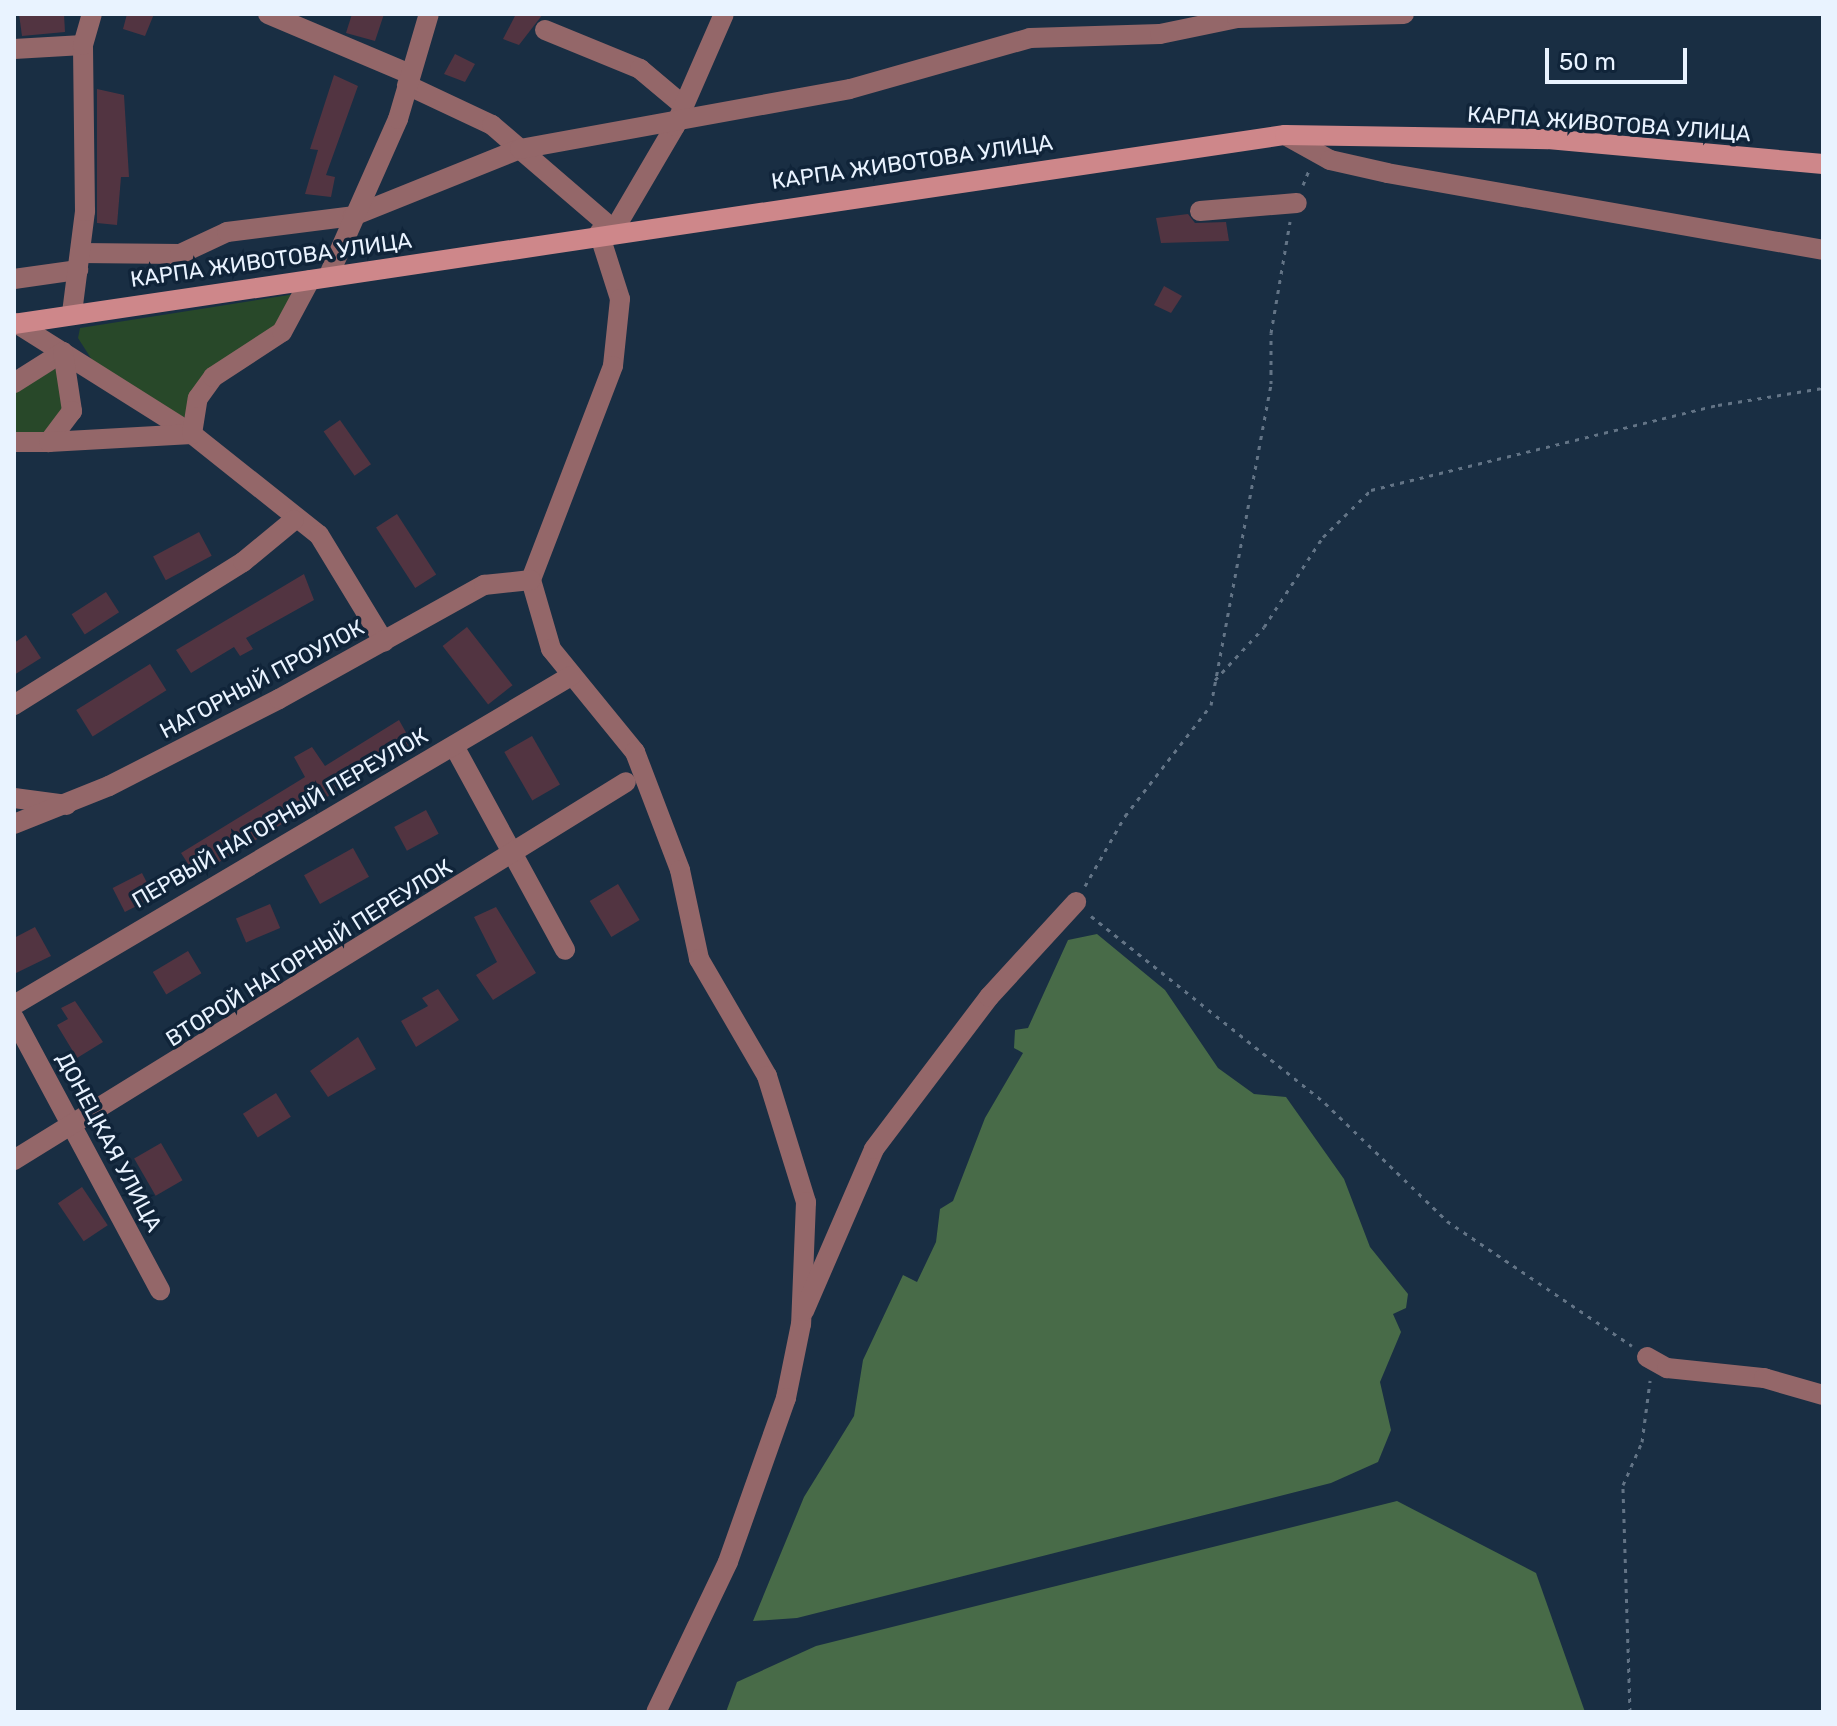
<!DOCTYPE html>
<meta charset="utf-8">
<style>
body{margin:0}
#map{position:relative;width:1837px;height:1726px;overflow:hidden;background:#192e43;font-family:Rubik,sans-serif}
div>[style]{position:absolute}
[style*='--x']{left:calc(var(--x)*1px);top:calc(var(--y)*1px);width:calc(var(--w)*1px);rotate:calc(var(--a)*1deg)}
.green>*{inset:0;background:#284829}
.forest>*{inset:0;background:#486b48}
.building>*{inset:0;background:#523441;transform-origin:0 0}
.path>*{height:3px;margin-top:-1.5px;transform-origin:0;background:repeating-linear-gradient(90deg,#637486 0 4px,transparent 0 10px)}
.street>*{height:20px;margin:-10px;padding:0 10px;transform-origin:10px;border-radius:10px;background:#946769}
.secondary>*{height:20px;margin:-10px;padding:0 10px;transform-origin:10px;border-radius:10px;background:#ce878a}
span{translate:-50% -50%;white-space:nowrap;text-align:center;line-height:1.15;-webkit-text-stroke:7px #102439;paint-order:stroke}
.street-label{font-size:22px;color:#e9f3ff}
.frame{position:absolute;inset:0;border:16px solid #e9f3ff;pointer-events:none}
.scale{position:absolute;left:1545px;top:48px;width:142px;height:36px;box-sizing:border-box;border:4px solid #e9f3ff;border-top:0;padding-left:10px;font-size:24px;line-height:28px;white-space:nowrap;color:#e9f3ff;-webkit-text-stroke:6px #102439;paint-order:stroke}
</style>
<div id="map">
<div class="green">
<i style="clip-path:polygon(295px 294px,274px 329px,192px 392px,184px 419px,94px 363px,78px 338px,80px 328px)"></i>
<i style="clip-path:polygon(60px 366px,67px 397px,55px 431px,14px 438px,14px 392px)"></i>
</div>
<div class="forest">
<i style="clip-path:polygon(1097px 934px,1165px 990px,1218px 1068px,1254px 1094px,1286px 1097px,1344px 1179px,1370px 1247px,1408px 1294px,1406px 1308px,1393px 1314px,1401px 1332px,1380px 1382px,1391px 1430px,1378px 1462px,1331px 1483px,797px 1618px,753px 1621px,804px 1497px,854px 1416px,863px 1360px,903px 1275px,917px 1282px,936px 1242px,940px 1209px,953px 1201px,985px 1118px,1023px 1053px,1014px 1048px,1015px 1030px,1028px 1028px,1068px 940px)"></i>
<i style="clip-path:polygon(1397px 1501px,1536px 1573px,1585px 1712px,726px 1712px,737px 1682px,816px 1646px)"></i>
</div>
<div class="building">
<i style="clip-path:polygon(19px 14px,64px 14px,65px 32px,22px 36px)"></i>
<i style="clip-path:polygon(127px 14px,154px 14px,145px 36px,123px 29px)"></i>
<i style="clip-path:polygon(352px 14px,384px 14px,375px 41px,346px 33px)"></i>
<i style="clip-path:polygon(516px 14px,543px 14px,519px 45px,503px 39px)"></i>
<i style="clip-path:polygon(455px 54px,475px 64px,465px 82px,444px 74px)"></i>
<i style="clip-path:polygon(334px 75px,358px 86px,326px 175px,335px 177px,331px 197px,305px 194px,318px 150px,310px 149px)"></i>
<i style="clip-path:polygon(97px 89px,124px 95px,129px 177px,121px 177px,117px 225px,97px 223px)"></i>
<i style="clip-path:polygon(1188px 214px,1195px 223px,1226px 222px,1229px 241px,1161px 243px,1156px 218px)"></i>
<i style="clip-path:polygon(1164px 286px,1182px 296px,1171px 313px,1154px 305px)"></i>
<i style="left:340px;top:420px;width:54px;height:20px;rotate:55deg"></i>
<i style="left:397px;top:514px;width:72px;height:25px;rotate:57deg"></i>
<i style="left:199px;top:532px;width:27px;height:52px;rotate:62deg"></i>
<i style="clip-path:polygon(304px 574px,314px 600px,246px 638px,253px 649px,240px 656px,234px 647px,191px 673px,176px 650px)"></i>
<i style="left:106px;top:592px;width:24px;height:41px;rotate:57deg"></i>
<i style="left:467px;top:627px;width:74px;height:31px;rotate:52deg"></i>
<i style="clip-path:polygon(26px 635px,41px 658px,14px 675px,14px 643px)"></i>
<i style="left:150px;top:664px;width:31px;height:87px;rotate:58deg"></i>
<i style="clip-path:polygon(399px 720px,413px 745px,196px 876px,181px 853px,305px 777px,294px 757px,312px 747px,325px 766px)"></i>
<i style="left:532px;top:736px;width:56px;height:32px;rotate:60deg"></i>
<i style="left:426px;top:810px;width:27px;height:36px;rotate:62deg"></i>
<i style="left:353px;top:848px;width:33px;height:56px;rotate:61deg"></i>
<i style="left:142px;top:873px;width:27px;height:33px;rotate:63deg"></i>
<i style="left:618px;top:884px;width:42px;height:33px;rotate:59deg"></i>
<i style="left:270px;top:904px;width:26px;height:37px;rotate:67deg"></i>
<i style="clip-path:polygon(496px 907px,536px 973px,493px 1000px,476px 975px,497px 962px,474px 917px)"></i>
<i style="clip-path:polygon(35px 927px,51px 956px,14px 974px,14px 938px)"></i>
<i style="left:188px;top:951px;width:26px;height:41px;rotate:59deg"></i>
<i style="clip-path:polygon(438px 989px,459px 1020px,416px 1047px,401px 1021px,428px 1006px,422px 998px)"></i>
<i style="clip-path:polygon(75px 1001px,103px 1042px,77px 1058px,57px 1025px,68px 1019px,61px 1008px)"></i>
<i style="clip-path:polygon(358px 1037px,376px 1069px,328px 1097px,310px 1071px)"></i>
<i style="left:276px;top:1093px;width:28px;height:39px;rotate:58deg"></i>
<i style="left:161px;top:1143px;width:43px;height:31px;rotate:60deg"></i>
<i style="left:82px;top:1187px;width:46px;height:29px;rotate:56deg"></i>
</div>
<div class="path">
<i style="--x:1303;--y:185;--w:16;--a:-68"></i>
<i style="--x:1215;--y:680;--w:72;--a:-47.2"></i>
<i style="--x:1264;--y:627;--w:108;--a:-56.8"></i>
<i style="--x:1323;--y:537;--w:67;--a:-44.4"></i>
<i style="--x:1371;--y:490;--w:357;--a:-13.8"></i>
<i style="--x:1718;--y:405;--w:106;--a:-9.2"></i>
<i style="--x:1085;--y:886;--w:81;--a:-60.3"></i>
<i style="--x:1125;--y:816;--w:140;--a:-52.2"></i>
<i style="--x:1211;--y:705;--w:327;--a:-79.4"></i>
<i style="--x:1271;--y:384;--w:51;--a:-90"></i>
<i style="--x:1271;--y:333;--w:113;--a:-80.3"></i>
<i style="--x:1091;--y:916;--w:300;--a:38.6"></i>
<i style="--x:1325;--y:1103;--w:170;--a:44"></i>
<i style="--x:1447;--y:1221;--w:223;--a:34"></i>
<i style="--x:1630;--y:1712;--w:227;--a:-91.8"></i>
<i style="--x:1623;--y:1485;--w:47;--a:-66.2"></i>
<i style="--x:1642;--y:1442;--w:62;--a:-82.5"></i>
</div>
<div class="street">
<i style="--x:268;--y:14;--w:154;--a:22.9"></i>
<i style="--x:545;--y:30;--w:103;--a:22.3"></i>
<i style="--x:640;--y:69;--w:57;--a:40.1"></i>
<i style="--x:14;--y:49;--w:69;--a:-3.3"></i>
<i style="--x:407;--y:85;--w:94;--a:25.2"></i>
<i style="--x:492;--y:125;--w:161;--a:40.7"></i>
<i style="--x:614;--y:230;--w:121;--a:-59.6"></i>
<i style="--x:675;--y:126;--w:122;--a:-66.4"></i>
<i style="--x:1285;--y:135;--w:51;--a:29.1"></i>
<i style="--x:1330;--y:160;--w:58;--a:12.8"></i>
<i style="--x:1387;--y:173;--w:443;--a:10"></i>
<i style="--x:1200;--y:211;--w:97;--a:-4.7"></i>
<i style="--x:599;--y:233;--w:69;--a:72.3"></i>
<i style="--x:620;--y:299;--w:67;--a:96"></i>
<i style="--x:613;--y:366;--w:229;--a:111"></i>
<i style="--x:531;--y:580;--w:72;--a:73.8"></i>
<i style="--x:551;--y:649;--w:133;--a:50.8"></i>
<i style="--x:635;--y:752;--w:126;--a:69.1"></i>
<i style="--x:680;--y:870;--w:91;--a:77.9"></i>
<i style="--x:699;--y:959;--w:135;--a:59.8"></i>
<i style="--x:767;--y:1076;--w:132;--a:72.8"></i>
<i style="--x:806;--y:1202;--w:122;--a:92.3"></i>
<i style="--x:801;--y:1324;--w:76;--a:101.5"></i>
<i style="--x:786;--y:1398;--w:174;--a:109.5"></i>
<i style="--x:728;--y:1562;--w:166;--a:115.6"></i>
<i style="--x:80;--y:253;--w:100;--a:0.6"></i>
<i style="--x:180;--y:254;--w:52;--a:-25.1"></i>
<i style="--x:227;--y:232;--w:127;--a:-7.2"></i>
<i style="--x:353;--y:216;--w:180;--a:-21.9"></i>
<i style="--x:520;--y:149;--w:335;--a:-10.3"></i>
<i style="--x:850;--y:89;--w:187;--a:-15.8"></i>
<i style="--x:1030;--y:38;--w:130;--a:-1.8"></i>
<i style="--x:1160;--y:34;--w:79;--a:-11.7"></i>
<i style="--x:1237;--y:18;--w:167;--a:-1.4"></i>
<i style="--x:328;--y:277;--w:173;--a:-66.1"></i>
<i style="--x:398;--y:119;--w:109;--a:-73.6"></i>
<i style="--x:14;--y:279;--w:65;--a:-8"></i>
<i style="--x:72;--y:313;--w:103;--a:-82.7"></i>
<i style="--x:85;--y:211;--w:166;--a:-90.7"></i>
<i style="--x:83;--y:45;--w:32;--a:-74"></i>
<i style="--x:16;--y:323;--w:208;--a:32.2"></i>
<i style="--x:192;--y:434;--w:162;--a:38.5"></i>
<i style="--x:319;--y:535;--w:125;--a:58.7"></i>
<i style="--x:14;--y:383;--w:58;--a:-32.3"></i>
<i style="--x:63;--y:352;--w:60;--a:81.3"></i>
<i style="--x:72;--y:411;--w:39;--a:127"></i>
<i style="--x:49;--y:442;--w:35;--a:180"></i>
<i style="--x:49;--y:442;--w:143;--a:-3.2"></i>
<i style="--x:192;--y:434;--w:36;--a:-81"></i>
<i style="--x:198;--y:398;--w:26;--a:-54"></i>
<i style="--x:213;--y:377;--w:82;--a:-33.1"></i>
<i style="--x:282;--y:332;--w:59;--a:-61.7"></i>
<i style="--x:14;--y:705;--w:270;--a:-32"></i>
<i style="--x:243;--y:562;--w:66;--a:-39.5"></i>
<i style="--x:454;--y:746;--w:232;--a:61.4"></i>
<i style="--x:14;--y:798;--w:53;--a:7.5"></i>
<i style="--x:14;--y:824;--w:102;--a:-21.8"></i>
<i style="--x:109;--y:786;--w:191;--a:-27.1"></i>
<i style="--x:279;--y:699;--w:235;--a:-29.1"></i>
<i style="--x:484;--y:585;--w:47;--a:-6.1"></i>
<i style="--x:14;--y:1005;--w:647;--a:-30.57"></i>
<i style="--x:14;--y:1018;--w:309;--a:61.8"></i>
<i style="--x:14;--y:1160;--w:719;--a:-31.7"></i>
<i style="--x:804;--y:1311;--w:176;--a:-66.6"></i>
<i style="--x:874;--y:1149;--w:191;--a:-52.9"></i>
<i style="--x:989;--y:997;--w:129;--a:-47.5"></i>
<i style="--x:1647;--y:1357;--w:23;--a:29"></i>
<i style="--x:1667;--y:1368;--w:98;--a:5.9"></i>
<i style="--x:1764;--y:1378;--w:61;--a:16.1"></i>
</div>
<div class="secondary">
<i style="--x:14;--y:324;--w:1285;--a:-8.46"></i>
<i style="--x:1285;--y:135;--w:263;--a:0.9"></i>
<i style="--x:1548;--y:139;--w:276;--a:5.2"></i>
</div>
<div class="street-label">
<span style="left:1609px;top:124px;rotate:4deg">КАРПА ЖИВОТОВА УЛИЦА</span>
<span style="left:912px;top:162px;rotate:-8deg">КАРПА ЖИВОТОВА УЛИЦА</span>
<span style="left:271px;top:260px;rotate:-8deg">КАРПА ЖИВОТОВА УЛИЦА</span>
<span style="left:262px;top:679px;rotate:-28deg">НАГОРНЫЙ ПРОУЛОК</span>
<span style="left:280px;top:818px;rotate:-30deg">ПЕРВЫЙ НАГОРНЫЙ ПЕРЕУЛОК</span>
<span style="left:309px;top:953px;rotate:-32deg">ВТОРОЙ НАГОРНЫЙ ПЕРЕУЛОК</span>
<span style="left:109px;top:1142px;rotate:62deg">ДОНЕЦКАЯ УЛИЦА</span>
</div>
<div class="frame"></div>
<div class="scale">50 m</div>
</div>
